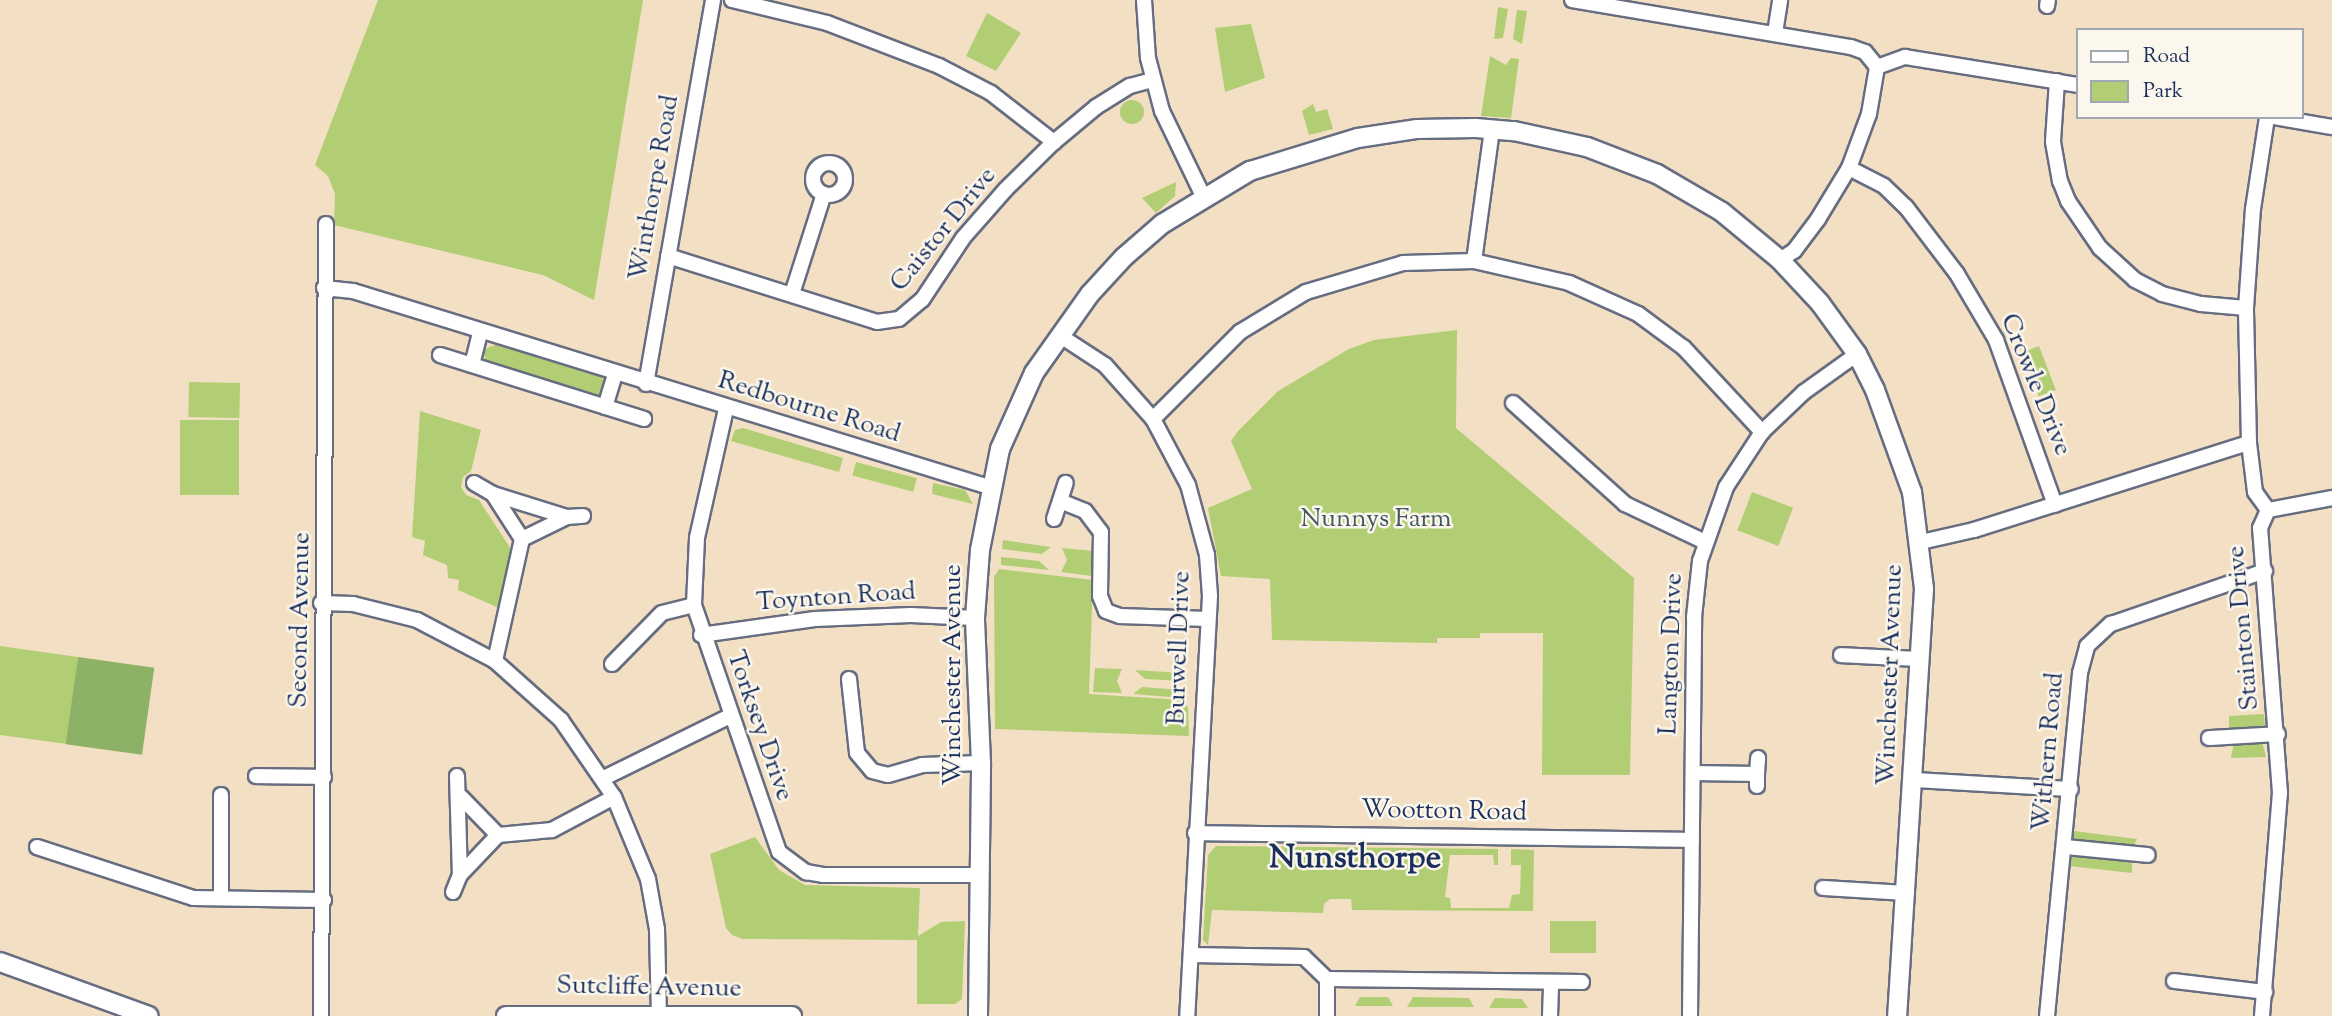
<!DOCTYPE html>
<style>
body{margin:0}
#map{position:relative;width:2332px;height:1016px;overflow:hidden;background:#f3dfc3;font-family:"Sorts Mill Goudy",serif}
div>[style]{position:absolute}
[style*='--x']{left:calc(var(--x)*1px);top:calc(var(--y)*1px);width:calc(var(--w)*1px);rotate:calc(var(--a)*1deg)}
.green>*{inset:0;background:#b2ce74;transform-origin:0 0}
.round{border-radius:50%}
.forest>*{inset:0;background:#8db166;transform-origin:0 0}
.roads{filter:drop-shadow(2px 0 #676d81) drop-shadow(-2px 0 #676d81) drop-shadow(0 2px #676d81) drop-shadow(0 -2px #676d81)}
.minor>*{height:14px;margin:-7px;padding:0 7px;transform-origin:7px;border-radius:7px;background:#fff}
.minor>.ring{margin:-7px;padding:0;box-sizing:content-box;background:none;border:14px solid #fff;border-radius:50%}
.tertiary>*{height:18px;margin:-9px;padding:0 9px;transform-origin:9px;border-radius:9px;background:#fff}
span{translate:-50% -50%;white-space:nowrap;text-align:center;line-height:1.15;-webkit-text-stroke:5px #fbf7ec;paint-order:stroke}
.street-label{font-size:26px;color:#1b2f5e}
.park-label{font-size:26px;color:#415764}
.district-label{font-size:33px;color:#1b2f5e;font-weight:700}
.legend{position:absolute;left:2076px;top:28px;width:228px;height:91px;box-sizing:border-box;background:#fbf7ec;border:2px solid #a1a7b3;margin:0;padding:9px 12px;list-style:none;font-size:21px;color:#1b2f5e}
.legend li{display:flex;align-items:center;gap:14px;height:35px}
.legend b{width:35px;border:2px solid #a1a7b3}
</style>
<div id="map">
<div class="green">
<i style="clip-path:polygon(378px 0,643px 0,594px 300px,543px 275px,334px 225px,335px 194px,328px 176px,315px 165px)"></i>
<i style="clip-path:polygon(1498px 7px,1508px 9px,1503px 38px,1494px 39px)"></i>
<i style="clip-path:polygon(1517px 10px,1527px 11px,1522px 44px,1513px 39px)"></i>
<i style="clip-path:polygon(987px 13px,1021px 33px,996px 71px,966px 56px)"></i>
<i style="clip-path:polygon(1251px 24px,1265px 78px,1225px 92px,1215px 28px)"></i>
<i style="clip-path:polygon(1490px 56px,1506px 65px,1511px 58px,1519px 59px,1511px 118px,1481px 116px)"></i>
<i class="round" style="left:1120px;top:100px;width:24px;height:24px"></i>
<i style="clip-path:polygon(1313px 104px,1316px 112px,1327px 109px,1333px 129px,1309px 135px,1302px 111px)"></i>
<i style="clip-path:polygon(1176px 182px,1175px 196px,1156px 213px,1142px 198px)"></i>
<i style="clip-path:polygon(1457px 330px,1456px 428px,1634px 578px,1630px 775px,1542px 775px,1543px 633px,1480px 633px,1480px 638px,1437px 638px,1437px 643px,1272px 640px,1270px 579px,1221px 576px,1208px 508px,1252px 489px,1231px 441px,1238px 431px,1278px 391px,1349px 349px,1374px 340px)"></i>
<i style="clip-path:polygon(497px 344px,601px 377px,606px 382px,601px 397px,487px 365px,483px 350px)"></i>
<i style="left:2039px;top:346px;width:47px;height:18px;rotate:69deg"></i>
<i style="left:189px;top:382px;width:51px;height:35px;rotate:1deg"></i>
<i style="clip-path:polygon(420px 411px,481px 430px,471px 471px,463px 477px,461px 487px,466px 495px,479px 500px,511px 549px,499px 608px,458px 590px,459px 580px,448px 578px,447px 565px,423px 555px,425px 541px,412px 537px)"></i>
<i style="left:180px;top:420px;width:59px;height:75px"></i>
<i style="clip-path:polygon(743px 428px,843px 458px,839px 472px,731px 441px,735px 430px)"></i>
<i style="left:856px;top:462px;width:63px;height:14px;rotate:15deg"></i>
<i style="clip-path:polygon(933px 483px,965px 490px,973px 504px,932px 494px)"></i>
<i style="left:1752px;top:492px;width:44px;height:41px;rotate:21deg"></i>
<i style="clip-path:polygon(1003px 540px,1051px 547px,1042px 554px,1002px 549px)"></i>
<i style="clip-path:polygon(1062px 548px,1093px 551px,1092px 576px,1061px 572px,1067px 560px)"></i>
<i style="clip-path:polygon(1001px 557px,1039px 561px,1049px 570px,1001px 565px)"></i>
<i style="clip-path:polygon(999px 569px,1093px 580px,1089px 694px,1183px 700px,1188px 708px,1189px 736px,995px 729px,994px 577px)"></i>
<i style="clip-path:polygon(0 646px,78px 657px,67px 744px,0 735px)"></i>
<i style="clip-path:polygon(1095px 668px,1122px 669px,1117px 681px,1122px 693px,1093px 692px)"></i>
<i style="clip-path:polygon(1135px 670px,1182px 673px,1183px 681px,1145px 679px)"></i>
<i style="clip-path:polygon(1142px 687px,1182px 690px,1182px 698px,1133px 694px)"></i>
<i style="clip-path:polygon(2264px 714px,2265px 728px,2229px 728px,2229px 716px)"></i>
<i style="clip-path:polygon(2262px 741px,2266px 757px,2231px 758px,2234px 742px)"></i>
<i style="clip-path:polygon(2074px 831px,2137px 839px,2133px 847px,2072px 841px)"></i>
<i style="clip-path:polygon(755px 837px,779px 870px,805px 885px,920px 888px,918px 936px,941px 922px,965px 921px,962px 999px,955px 1004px,917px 1004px,917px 940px,743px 939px,732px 935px,726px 928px,710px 854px)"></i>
<i style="clip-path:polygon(1216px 846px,1498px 849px,1498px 865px,1494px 865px,1493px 855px,1450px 855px,1445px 897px,1450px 898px,1451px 908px,1509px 908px,1512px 895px,1520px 894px,1521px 865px,1511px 865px,1511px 849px,1534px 850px,1533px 911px,1352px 910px,1351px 899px,1330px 899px,1324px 904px,1323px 913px,1212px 910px,1208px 945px,1203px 940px,1208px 855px)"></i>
<i style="clip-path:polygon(2080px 854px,2124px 859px,2132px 864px,2132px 873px,2069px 866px,2070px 858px)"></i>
<i style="left:1550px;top:921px;width:46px;height:32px"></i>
<i style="clip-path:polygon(1360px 997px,1388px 997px,1393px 1006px,1355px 1006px)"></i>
<i style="clip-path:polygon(1413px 997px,1469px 998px,1474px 1007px,1407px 1007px)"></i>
<i style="clip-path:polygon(1495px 998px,1522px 999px,1528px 1008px,1489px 1008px)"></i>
</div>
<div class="forest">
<i style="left:78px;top:657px;width:77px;height:88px;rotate:8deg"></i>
</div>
<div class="roads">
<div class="minor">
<i style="--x:732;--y:0;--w:98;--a:13.6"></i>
<i style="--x:827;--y:23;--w:120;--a:21"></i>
<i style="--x:939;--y:66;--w:59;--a:27.4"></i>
<i style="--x:991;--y:93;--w:80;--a:37.9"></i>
<i style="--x:1144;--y:0;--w:58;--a:86.1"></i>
<i style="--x:1148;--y:58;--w:55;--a:75.2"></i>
<i style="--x:1162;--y:111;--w:97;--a:64.2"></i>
<i style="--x:1572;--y:0;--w:283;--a:9.6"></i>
<i style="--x:1851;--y:47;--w:15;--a:20"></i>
<i style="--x:1865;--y:52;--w:19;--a:51"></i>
<i style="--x:1877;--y:67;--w:30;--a:-20"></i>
<i style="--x:1905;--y:57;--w:175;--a:9.2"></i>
<i style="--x:2047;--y:6;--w:6;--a:-81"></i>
<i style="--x:1775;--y:33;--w:33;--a:-81"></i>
<i style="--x:2057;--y:81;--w:61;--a:93.8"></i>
<i style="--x:2053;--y:142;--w:40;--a:80"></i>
<i style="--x:2060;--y:181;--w:22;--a:68"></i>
<i style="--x:2068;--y:201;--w:57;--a:55.8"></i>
<i style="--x:2100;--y:248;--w:47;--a:42.4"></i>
<i style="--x:2135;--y:280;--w:30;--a:27"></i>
<i style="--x:2162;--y:294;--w:40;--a:14.4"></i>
<i style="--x:2201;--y:304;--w:45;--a:5.1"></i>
<i style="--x:2274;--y:117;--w:59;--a:9.8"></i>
<i class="ring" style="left:813px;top:163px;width:18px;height:18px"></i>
<i style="--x:1849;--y:168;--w:39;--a:27"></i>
<i style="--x:1884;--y:186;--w:30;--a:44"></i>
<i style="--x:1906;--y:207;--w:84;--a:52.7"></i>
<i style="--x:1957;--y:274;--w:77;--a:59.4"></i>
<i style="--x:1996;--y:340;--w:175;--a:70.3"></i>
<i style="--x:668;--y:256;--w:219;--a:17.5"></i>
<i style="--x:877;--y:322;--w:22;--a:-8"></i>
<i style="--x:899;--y:319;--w:30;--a:-40"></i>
<i style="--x:922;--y:300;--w:74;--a:-56.5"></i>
<i style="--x:963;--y:238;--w:65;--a:-48.7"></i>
<i style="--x:1006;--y:189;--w:67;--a:-44.4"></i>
<i style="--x:1054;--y:142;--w:55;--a:-39.8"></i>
<i style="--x:1096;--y:107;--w:40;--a:-32"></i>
<i style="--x:1130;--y:86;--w:24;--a:-15"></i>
<i style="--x:1780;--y:260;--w:17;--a:-33"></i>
<i style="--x:1794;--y:251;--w:40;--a:-53"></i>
<i style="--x:1818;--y:219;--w:60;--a:-58.7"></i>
<i style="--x:1849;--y:168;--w:58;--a:-69.7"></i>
<i style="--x:1869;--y:114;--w:48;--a:-80.3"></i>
<i style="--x:1474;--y:261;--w:133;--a:-82.2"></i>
<i style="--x:324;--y:288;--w:29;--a:6"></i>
<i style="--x:353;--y:291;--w:666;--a:17.13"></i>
<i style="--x:792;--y:294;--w:105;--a:-72.3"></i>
<i style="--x:1059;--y:335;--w:55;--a:33.1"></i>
<i style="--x:1105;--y:365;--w:72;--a:48.4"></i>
<i style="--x:1153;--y:419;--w:75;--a:62.1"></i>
<i style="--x:1188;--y:485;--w:73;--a:74.8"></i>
<i style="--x:1207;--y:555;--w:41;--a:85.8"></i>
<i style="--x:1210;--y:596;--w:421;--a:93.1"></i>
<i style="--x:440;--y:355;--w:214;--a:17.4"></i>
<i style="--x:472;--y:365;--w:33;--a:-76"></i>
<i style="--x:646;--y:384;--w:390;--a:-80.1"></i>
<i style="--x:1513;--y:403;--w:151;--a:42"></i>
<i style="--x:1625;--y:504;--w:89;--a:25.4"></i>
<i style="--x:605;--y:407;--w:34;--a:-73"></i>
<i style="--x:726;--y:409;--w:132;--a:102.7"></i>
<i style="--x:697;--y:538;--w:67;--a:92.6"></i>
<i style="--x:694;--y:605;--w:261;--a:71"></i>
<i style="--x:779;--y:852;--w:34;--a:37"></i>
<i style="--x:806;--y:872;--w:17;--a:10"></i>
<i style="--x:823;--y:875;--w:158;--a:0"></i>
<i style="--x:1153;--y:419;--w:123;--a:-45"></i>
<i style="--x:1240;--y:332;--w:77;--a:-31.2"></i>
<i style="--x:1306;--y:292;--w:101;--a:-16.6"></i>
<i style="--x:1403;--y:263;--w:71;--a:-1.6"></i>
<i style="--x:1474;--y:261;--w:98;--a:13"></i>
<i style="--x:1569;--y:283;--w:76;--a:24.2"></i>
<i style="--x:1638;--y:314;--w:57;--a:36.5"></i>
<i style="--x:1684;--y:348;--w:115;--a:47.1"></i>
<i style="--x:474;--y:483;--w:22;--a:30"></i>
<i style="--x:493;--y:494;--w:54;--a:57.2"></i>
<i style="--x:522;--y:539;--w:125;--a:102.5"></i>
<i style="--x:493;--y:494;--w:77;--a:17.3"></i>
<i style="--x:567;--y:517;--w:16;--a:-4"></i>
<i style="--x:1060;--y:501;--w:27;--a:22"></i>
<i style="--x:1085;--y:511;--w:26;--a:53"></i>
<i style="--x:1101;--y:532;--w:64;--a:90.9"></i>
<i style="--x:1100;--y:596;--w:16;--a:68"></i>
<i style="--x:1106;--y:611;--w:15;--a:20"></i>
<i style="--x:1120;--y:616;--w:88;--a:2"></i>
<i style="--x:2268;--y:510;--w:65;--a:-10.6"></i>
<i style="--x:1054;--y:519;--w:38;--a:-72"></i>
<i style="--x:522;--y:539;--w:50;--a:-26.1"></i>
<i style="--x:1921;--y:542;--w:54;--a:-12.8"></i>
<i style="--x:1974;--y:530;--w:288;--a:-17.6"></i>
<i style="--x:321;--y:603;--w:32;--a:2"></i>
<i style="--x:353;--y:604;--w:66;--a:14"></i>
<i style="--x:417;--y:620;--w:88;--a:27.7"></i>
<i style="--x:495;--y:661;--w:89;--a:41.8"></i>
<i style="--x:561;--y:720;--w:93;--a:55.5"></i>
<i style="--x:614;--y:797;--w:89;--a:67.5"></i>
<i style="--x:648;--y:879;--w:51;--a:79.8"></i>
<i style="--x:657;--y:929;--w:85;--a:88.7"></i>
<i style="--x:701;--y:635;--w:115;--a:-8"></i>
<i style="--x:815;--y:619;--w:96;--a:-2.4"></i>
<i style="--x:911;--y:615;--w:64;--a:2.7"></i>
<i style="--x:1841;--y:655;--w:80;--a:2.9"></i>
<i style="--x:612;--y:664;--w:71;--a:-45.6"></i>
<i style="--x:662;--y:613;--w:33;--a:-14"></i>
<i style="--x:849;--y:679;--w:74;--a:83.8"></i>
<i style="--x:857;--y:753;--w:23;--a:50"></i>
<i style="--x:872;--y:771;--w:16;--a:14"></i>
<i style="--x:888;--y:775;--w:35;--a:-16"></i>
<i style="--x:922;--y:765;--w:59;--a:-1.9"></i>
<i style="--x:2209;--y:738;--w:69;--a:-3.3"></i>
<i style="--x:1693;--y:773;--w:64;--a:0.9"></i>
<i style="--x:1757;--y:774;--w:12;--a:90"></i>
<i style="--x:1757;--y:774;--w:16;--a:-86"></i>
<i style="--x:256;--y:776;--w:68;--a:0.8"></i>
<i style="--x:457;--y:776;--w:99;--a:88.3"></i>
<i style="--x:604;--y:778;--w:140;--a:-26.2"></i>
<i style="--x:1914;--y:780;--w:157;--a:3.3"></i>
<i style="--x:461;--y:797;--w:53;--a:45.8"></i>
<i style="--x:1195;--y:833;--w:497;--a:0.8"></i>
<i style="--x:37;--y:847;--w:164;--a:18.1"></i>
<i style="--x:193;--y:898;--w:131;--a:0.9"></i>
<i style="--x:2065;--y:847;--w:83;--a:5.5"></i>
<i style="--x:1823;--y:888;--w:84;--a:3.4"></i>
<i style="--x:453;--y:892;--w:18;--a:-68"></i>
<i style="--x:460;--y:875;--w:55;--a:-46.5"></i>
<i style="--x:498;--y:835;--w:54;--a:-5.3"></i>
<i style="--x:552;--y:830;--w:70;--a:-28"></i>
<i style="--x:221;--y:898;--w:103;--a:-90"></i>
<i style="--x:1191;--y:955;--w:113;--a:1"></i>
<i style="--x:1304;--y:957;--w:32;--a:44"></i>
<i style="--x:1327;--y:979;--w:255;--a:0.7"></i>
<i style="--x:1327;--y:979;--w:37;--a:90"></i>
<i style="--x:2174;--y:981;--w:92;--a:6.9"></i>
<i style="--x:321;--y:1016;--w:792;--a:-89.64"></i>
<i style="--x:1550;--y:1016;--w:34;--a:-88"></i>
<i style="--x:1690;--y:1016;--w:399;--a:-89.4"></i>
<i style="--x:1694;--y:617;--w:56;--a:-83.9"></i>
<i style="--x:1700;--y:561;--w:78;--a:-70.6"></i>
<i style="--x:1726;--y:487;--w:66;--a:-56.8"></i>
<i style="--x:1762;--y:432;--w:58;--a:-43.6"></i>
<i style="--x:1804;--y:392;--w:65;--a:-35.6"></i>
<i style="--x:2047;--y:1016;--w:345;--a:-84.5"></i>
<i style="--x:2080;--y:673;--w:28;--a:-75"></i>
<i style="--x:2087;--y:646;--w:33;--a:-43"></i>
<i style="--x:2111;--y:624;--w:163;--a:-19"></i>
<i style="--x:2262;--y:1016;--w:224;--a:-85.4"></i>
<i style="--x:2280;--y:793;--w:266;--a:-94.3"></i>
<i style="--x:2260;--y:528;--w:20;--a:-66"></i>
<i style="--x:2268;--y:510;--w:22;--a:-126"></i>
<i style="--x:2255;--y:492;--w:49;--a:-97"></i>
<i style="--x:2249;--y:443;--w:135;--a:-91.3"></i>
<i style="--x:2246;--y:308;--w:99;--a:-86"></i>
<i style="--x:2253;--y:209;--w:93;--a:-81.3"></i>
</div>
<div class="tertiary">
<i style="--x:0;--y:962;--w:158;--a:19.9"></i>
<i style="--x:506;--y:1016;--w:286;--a:0"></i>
<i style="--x:978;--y:1016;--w:253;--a:-89.3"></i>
<i style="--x:981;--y:763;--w:145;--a:-92.4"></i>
<i style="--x:975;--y:618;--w:68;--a:-85.8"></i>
<i style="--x:980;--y:550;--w:103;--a:-78.8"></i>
<i style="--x:1000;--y:449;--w:83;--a:-65.9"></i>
<i style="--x:1034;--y:373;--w:97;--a:-54.7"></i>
<i style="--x:1090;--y:294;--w:50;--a:-47.4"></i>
<i style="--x:1124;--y:257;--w:50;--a:-41"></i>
<i style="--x:1162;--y:224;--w:103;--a:-31.1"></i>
<i style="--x:1250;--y:171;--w:113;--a:-17"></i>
<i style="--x:1358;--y:138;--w:60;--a:-8.7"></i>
<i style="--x:1417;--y:129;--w:59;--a:-1"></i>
<i style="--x:1476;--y:128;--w:38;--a:5"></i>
<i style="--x:1514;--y:131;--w:75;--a:12.4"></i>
<i style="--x:1587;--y:147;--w:75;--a:21.1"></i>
<i style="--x:1657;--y:174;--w:75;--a:30.3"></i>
<i style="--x:1722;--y:212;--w:75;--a:39.6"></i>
<i style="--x:1780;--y:260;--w:59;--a:47.1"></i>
<i style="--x:1820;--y:303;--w:63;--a:54"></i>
<i style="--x:1857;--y:354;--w:40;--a:63.4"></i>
<i style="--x:1875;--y:390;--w:109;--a:70.1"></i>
<i style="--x:1912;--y:492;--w:98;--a:82.9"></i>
<i style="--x:1924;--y:589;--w:428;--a:93.6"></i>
</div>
</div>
<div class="street-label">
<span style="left:655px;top:188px;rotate:-80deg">Winthorpe Road</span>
<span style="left:944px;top:230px;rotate:-51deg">Caistor Drive</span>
<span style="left:2035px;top:385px;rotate:68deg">Crowle Drive</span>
<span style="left:809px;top:408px;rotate:17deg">Redbourne Road</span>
<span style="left:836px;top:598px;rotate:-4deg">Toynton Road</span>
<span style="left:301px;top:620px;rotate:-89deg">Second Avenue</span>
<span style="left:2244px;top:628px;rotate:-95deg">Stainton Drive</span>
<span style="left:1180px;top:648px;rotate:-88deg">Burwell Drive</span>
<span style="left:1672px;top:654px;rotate:-88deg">Langton Drive</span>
<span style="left:954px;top:675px;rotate:-90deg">Winchester Avenue</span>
<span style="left:1891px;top:675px;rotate:-88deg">Winchester Avenue</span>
<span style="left:759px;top:726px;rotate:71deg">Torksey Drive</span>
<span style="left:2049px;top:752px;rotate:-85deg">Withern Road</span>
<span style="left:1444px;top:812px;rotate:1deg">Wootton Road</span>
<span style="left:649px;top:988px;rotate:1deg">Sutcliffe Avenue</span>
</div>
<div class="park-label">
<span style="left:1376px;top:520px">Nunnys Farm</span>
</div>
<div class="district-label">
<span style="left:1355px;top:860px">Nunsthorpe</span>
</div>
<ul class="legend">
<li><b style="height:9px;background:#fff"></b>Road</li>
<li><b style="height:19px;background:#b2ce74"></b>Park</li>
</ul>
</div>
